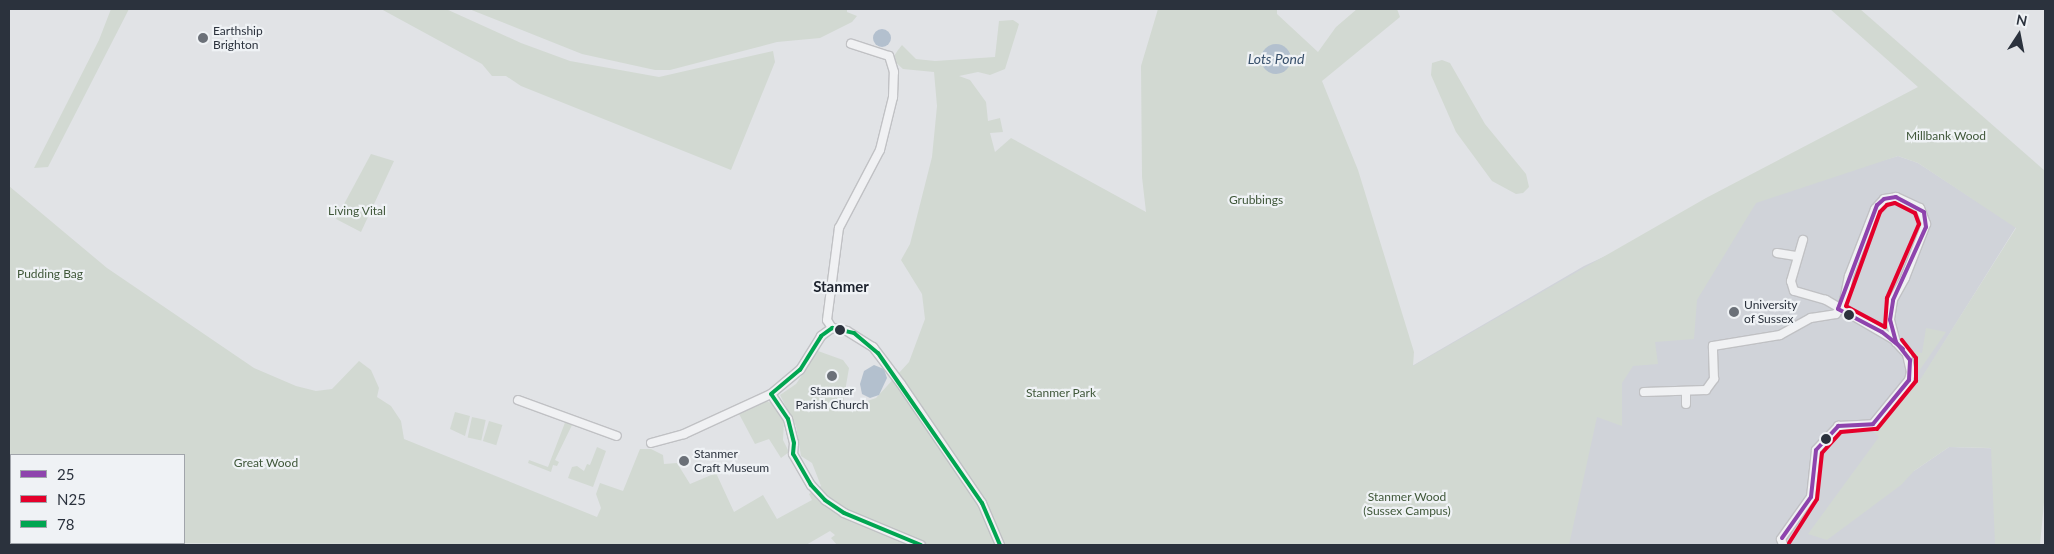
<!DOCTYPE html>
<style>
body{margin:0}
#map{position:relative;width:2054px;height:554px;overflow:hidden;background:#e1e3e6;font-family:Lato,sans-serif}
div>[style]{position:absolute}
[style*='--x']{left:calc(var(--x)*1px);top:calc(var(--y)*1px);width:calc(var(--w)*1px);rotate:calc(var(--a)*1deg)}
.built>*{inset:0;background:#d0d3d9}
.green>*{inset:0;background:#d2d9d2;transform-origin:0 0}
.water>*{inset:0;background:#b3c0ce}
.round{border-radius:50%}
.roads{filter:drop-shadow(1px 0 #c0c1c4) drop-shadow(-1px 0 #c0c1c4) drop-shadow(0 1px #c0c1c4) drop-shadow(0 -1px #c0c1c4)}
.street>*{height:8px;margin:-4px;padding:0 4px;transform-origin:4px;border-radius:4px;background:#f0f1f3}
.highway>*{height:14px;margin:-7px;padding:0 7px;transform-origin:7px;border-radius:7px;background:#f5f5f6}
.bus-1>*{height:4px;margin:-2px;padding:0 2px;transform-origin:2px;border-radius:2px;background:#8e44ad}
.bus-2>*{height:4px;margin:-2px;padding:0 2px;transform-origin:2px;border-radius:2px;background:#e4002b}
.bus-3>*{height:4px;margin:-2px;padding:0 2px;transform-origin:2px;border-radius:2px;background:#00a651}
.dots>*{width:14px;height:14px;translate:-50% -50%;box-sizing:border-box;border:2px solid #eff2f5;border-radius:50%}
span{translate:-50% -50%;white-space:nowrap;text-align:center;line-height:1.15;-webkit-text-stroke:4.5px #eff2f5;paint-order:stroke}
.poi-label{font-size:12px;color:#2b323d}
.left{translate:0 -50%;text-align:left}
.park-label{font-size:12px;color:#3f5739}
.water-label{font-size:14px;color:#39516c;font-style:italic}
.quarter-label{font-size:15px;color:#1d232e;font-weight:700}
.frame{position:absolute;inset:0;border:10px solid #2b323d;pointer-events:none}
.legend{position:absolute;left:10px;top:454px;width:175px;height:90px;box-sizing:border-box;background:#eff2f5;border:1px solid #a1a5ab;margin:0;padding:6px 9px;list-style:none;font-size:15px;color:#2b323d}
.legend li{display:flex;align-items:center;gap:10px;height:25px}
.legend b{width:25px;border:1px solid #a1a5ab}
.north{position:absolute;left:1994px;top:10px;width:50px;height:50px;-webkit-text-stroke:4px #eff2f5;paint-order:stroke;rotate:11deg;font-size:14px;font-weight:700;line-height:20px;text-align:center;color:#2b323d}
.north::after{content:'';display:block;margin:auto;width:18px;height:22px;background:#2b323d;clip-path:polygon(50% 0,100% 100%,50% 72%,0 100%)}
</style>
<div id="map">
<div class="built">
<i style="clip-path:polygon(1898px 156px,1918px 163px,2016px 227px,1922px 378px,1880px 437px,1914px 471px,1949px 447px,2016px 449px,2020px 545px,1464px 545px,1412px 366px,1584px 266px,1685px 219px)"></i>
</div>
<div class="green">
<i style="clip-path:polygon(111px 9px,129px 9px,48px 167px,34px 168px,99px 40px)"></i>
<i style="clip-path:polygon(381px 9px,446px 9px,521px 43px,570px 61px,659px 77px,773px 51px,775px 62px,731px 170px,521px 86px,506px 76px,492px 76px,482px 64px)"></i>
<i style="clip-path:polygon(469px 9px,847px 9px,847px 12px,857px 16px,852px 22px,820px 38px,777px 42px,670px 70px,655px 70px,582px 54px)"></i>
<i style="clip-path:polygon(1158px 9px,1277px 9px,1277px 14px,1318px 52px,1336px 27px,1357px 9px,1397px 9px,1400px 17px,1322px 81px,1358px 170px,1414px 352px,1413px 366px,1706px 198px,1918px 87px,1830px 9px,1860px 9px,2045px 171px,2045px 492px,2040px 545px,1995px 545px,1991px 448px,1949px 447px,1914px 471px,1901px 485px,1827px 540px,1808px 534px,1879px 437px,1874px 432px,1920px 380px,2016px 228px,1918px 163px,1898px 156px,1756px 203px,1697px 300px,1694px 339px,1655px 342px,1658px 364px,1633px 366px,1622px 383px,1622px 426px,1597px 417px,1569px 545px,837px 545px,831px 538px,835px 535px,830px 531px,806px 545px,43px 543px,184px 543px,184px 455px,11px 455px,11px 517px,9px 515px,9px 186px,107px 268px,254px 368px,296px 386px,316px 391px,332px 389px,359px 361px,371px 370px,379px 388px,377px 397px,391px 406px,401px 421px,404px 439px,597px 517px,601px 508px,596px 494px,600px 483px,623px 491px,640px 449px,651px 449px,663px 455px,664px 464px,677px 463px,690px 484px,716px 473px,734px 512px,763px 495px,777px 519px,812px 500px,809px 494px,821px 486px,812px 463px,801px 456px,796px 426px,780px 395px,796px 384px,818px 351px,843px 360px,849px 368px,843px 403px,846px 408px,876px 398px,909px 362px,925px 319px,922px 294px,901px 260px,910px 244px,932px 157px,937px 106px,934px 72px,903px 69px,892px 59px,898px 50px,902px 45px,916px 59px,935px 61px,995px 57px,999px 21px,1013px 20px,1019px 24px,1005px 69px,990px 75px,978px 72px,959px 76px,970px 80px,986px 102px,988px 121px,1000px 118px,1003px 132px,990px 133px,995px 152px,1011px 138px,1146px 212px,1142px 177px,1141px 66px)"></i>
<i style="clip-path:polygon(1442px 60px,1450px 63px,1485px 124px,1526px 174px,1529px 187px,1523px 193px,1516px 194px,1492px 181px,1456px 132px,1431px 75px,1432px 63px)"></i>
<i style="clip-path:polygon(371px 154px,394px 161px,361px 232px,336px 219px)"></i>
<i style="clip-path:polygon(1926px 328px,1946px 332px,1919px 371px,1911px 351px,1922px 353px)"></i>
<i style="clip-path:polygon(764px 400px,774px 404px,784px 420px,783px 440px,789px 452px,781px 458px,769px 439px,755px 444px,738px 412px)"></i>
<i style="clip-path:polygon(455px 412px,470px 416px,465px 436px,450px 429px)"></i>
<i style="left:472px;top:417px;width:14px;height:21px;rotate:12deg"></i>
<i style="clip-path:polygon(566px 420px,573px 423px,555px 460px,559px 462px,557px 466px,553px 465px,551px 472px,528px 463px,529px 460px,548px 467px)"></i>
<i style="left:489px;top:421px;width:14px;height:21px;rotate:17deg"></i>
<i style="clip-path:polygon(597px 447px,606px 451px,593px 487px,568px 478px,572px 467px,577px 466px,584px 471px,587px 464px,590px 465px)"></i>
</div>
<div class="water">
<i class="round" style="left:873px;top:29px;width:18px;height:18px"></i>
<i class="round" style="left:1261px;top:44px;width:30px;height:30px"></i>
<i style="clip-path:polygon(874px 365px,884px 369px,887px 378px,879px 395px,870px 398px,862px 394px,860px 384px,864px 371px)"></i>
</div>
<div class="roads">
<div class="street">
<i style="--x:1777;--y:253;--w:19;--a:9"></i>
<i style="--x:832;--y:328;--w:9;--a:-122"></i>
<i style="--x:827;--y:320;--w:93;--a:-82.6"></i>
<i style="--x:839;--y:228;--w:88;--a:-62.3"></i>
<i style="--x:880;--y:150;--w:55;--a:-76.2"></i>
<i style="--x:893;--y:97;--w:25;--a:-88"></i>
<i style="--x:894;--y:72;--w:17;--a:-107"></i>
<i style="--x:889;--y:56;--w:40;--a:-162"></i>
<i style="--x:1644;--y:392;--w:62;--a:-1.8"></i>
<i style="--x:1706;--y:390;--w:14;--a:-54"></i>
<i style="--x:1714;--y:379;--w:33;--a:-92"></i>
<i style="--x:1713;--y:346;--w:68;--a:-9.3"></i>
<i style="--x:1780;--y:335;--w:35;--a:-29"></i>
<i style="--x:1811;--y:318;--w:25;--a:-9"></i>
<i style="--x:1836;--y:314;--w:15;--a:-58"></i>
<i style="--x:1844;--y:301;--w:25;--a:-79"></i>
<i style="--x:1849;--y:276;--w:72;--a:-68.8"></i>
<i style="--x:1875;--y:209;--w:13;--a:-48"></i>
<i style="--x:1884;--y:199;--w:12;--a:-9"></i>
<i style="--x:1896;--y:197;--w:26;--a:25"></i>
<i style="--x:1920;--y:208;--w:17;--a:69"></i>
<i style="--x:1926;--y:224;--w:58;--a:111.3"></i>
<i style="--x:1905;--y:278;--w:25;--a:119"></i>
<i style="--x:1893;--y:300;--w:20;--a:99"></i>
<i style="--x:1890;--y:320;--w:23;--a:75"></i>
<i style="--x:771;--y:394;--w:30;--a:56"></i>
<i style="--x:788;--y:419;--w:25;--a:76"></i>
<i style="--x:794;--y:443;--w:11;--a:95"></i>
<i style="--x:793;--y:454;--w:36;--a:60"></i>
<i style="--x:811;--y:485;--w:21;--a:47"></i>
<i style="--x:825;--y:500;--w:23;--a:34"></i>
<i style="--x:844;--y:513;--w:83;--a:22.6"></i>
<i style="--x:518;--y:400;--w:105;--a:20"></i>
<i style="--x:1686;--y:404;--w:13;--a:-90"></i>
<i style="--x:651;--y:443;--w:34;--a:-15"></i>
<i style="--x:684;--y:434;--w:96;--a:-24.7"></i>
<i style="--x:771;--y:394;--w:38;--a:-40"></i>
<i style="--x:800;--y:370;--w:40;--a:-58"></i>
<i style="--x:821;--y:336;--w:14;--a:-36"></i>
<i style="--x:832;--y:328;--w:15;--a:11"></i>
<i style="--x:847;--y:331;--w:31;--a:32"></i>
<i style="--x:873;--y:347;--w:46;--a:52.9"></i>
<i style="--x:901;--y:384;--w:144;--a:55.8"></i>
<i style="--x:982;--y:503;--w:46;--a:66.8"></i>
<i style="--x:1783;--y:545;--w:6;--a:-108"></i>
<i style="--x:1781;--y:539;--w:52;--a:-54.5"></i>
<i style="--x:1811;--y:497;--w:47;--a:-83.9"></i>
<i style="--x:1816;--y:450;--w:33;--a:-47"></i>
<i style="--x:1838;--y:426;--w:35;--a:-3"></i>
<i style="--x:1873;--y:424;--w:57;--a:-50.7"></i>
<i style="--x:1909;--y:380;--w:8;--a:-76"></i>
<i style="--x:1911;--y:372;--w:18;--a:-103"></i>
<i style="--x:1907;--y:354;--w:21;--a:-133"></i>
<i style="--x:1893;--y:339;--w:78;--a:-149.8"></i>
<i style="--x:1826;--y:300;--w:33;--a:-164"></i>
<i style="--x:1794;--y:291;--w:10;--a:-107"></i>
<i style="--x:1791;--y:281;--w:43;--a:-73.7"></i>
</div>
<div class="highway">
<i style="--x:9;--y:520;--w:3;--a:45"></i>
<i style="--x:12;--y:543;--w:4;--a:34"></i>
<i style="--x:36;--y:543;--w:4;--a:34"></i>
</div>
</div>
<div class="bus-1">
<i style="--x:1838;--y:309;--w:50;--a:27.6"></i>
<i style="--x:1882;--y:332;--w:27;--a:39"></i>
<i style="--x:1782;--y:538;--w:50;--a:-54.7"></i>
<i style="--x:1811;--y:497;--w:47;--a:-83.9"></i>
<i style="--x:1816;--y:450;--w:33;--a:-47"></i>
<i style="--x:1838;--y:426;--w:35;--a:-3"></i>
<i style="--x:1873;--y:424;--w:57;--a:-50.7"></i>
<i style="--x:1909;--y:380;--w:20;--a:-87"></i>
<i style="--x:1910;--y:360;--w:23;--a:-128"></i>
<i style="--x:1896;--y:342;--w:23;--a:-105"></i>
<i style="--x:1890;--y:320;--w:20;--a:-81"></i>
<i style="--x:1893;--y:300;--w:80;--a:-65.7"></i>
<i style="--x:1926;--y:227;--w:15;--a:-98"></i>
<i style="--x:1924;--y:212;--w:32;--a:-152"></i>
<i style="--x:1896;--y:197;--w:12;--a:171"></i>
<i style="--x:1884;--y:199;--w:9;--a:139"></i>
<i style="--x:1877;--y:205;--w:111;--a:110.6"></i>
</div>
<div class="bus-2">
<i style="--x:1895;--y:203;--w:22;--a:27"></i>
<i style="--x:1915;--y:213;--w:12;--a:70"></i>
<i style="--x:1919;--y:224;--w:81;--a:113.4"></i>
<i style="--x:1887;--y:298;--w:29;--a:94"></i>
<i style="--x:1885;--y:327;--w:44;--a:-151.7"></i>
<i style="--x:1846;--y:306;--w:100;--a:-70.1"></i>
<i style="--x:1880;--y:212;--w:10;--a:-45"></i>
<i style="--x:1887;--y:205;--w:8;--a:-14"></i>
<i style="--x:1789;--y:543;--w:52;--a:-57.5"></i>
<i style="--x:1817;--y:499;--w:46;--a:-83.8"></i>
<i style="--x:1822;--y:453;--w:28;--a:-48"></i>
<i style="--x:1841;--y:432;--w:36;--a:-5"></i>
<i style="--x:1877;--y:429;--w:62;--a:-50.9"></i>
<i style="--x:1916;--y:381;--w:23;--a:-90"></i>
<i style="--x:1916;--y:358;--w:23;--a:-128"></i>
</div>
<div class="bus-3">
<i style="--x:921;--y:545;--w:83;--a:-157.4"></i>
<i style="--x:844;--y:513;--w:23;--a:-146"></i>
<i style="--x:825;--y:500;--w:21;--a:-133"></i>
<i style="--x:811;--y:485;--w:36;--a:-120"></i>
<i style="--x:793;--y:454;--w:11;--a:-85"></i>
<i style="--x:794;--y:443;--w:25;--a:-104"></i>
<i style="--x:788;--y:419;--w:30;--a:-124"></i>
<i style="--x:771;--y:394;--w:38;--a:-40"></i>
<i style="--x:800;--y:370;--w:40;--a:-58"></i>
<i style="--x:821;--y:336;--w:14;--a:-36"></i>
<i style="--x:832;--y:328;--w:23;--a:13"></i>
<i style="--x:854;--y:333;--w:31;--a:40"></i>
<i style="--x:878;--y:353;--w:183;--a:55.3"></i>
<i style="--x:982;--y:503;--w:46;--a:66.8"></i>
</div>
<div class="dots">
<i style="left:203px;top:38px;background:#6b7078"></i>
<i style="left:1734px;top:312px;background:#6b7078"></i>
<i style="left:1849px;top:315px;background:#2b323d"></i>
<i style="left:840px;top:330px;background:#2b323d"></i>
<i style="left:832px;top:376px;background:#6b7078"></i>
<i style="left:1826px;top:439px;background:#2b323d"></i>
<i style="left:684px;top:461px;background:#6b7078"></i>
</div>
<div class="poi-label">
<span class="left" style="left:213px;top:38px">Earthship<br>Brighton</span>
<span class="left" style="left:1744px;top:312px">University<br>of Sussex</span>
<span style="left:832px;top:398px">Stanmer<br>Parish Church</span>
<span class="left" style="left:694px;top:461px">Stanmer<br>Craft Museum</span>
</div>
<div class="park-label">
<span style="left:1946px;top:136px">Millbank Wood</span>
<span style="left:1256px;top:200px">Grubbings</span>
<span style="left:357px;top:211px">Living Vital</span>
<span style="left:50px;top:274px">Pudding Bag</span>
<span style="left:1061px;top:393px">Stanmer Park</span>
<span style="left:266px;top:463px">Great Wood</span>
<span style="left:1407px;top:504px">Stanmer Wood<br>(Sussex Campus)</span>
</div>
<div class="water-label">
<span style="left:1276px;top:59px">Lots Pond</span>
</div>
<div class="quarter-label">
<span style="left:841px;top:287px">Stanmer</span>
</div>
<div class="frame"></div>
<ul class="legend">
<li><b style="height:6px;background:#8e44ad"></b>25</li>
<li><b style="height:6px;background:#e4002b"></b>N25</li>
<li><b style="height:6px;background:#00a651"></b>78</li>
</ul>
<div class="north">N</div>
</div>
